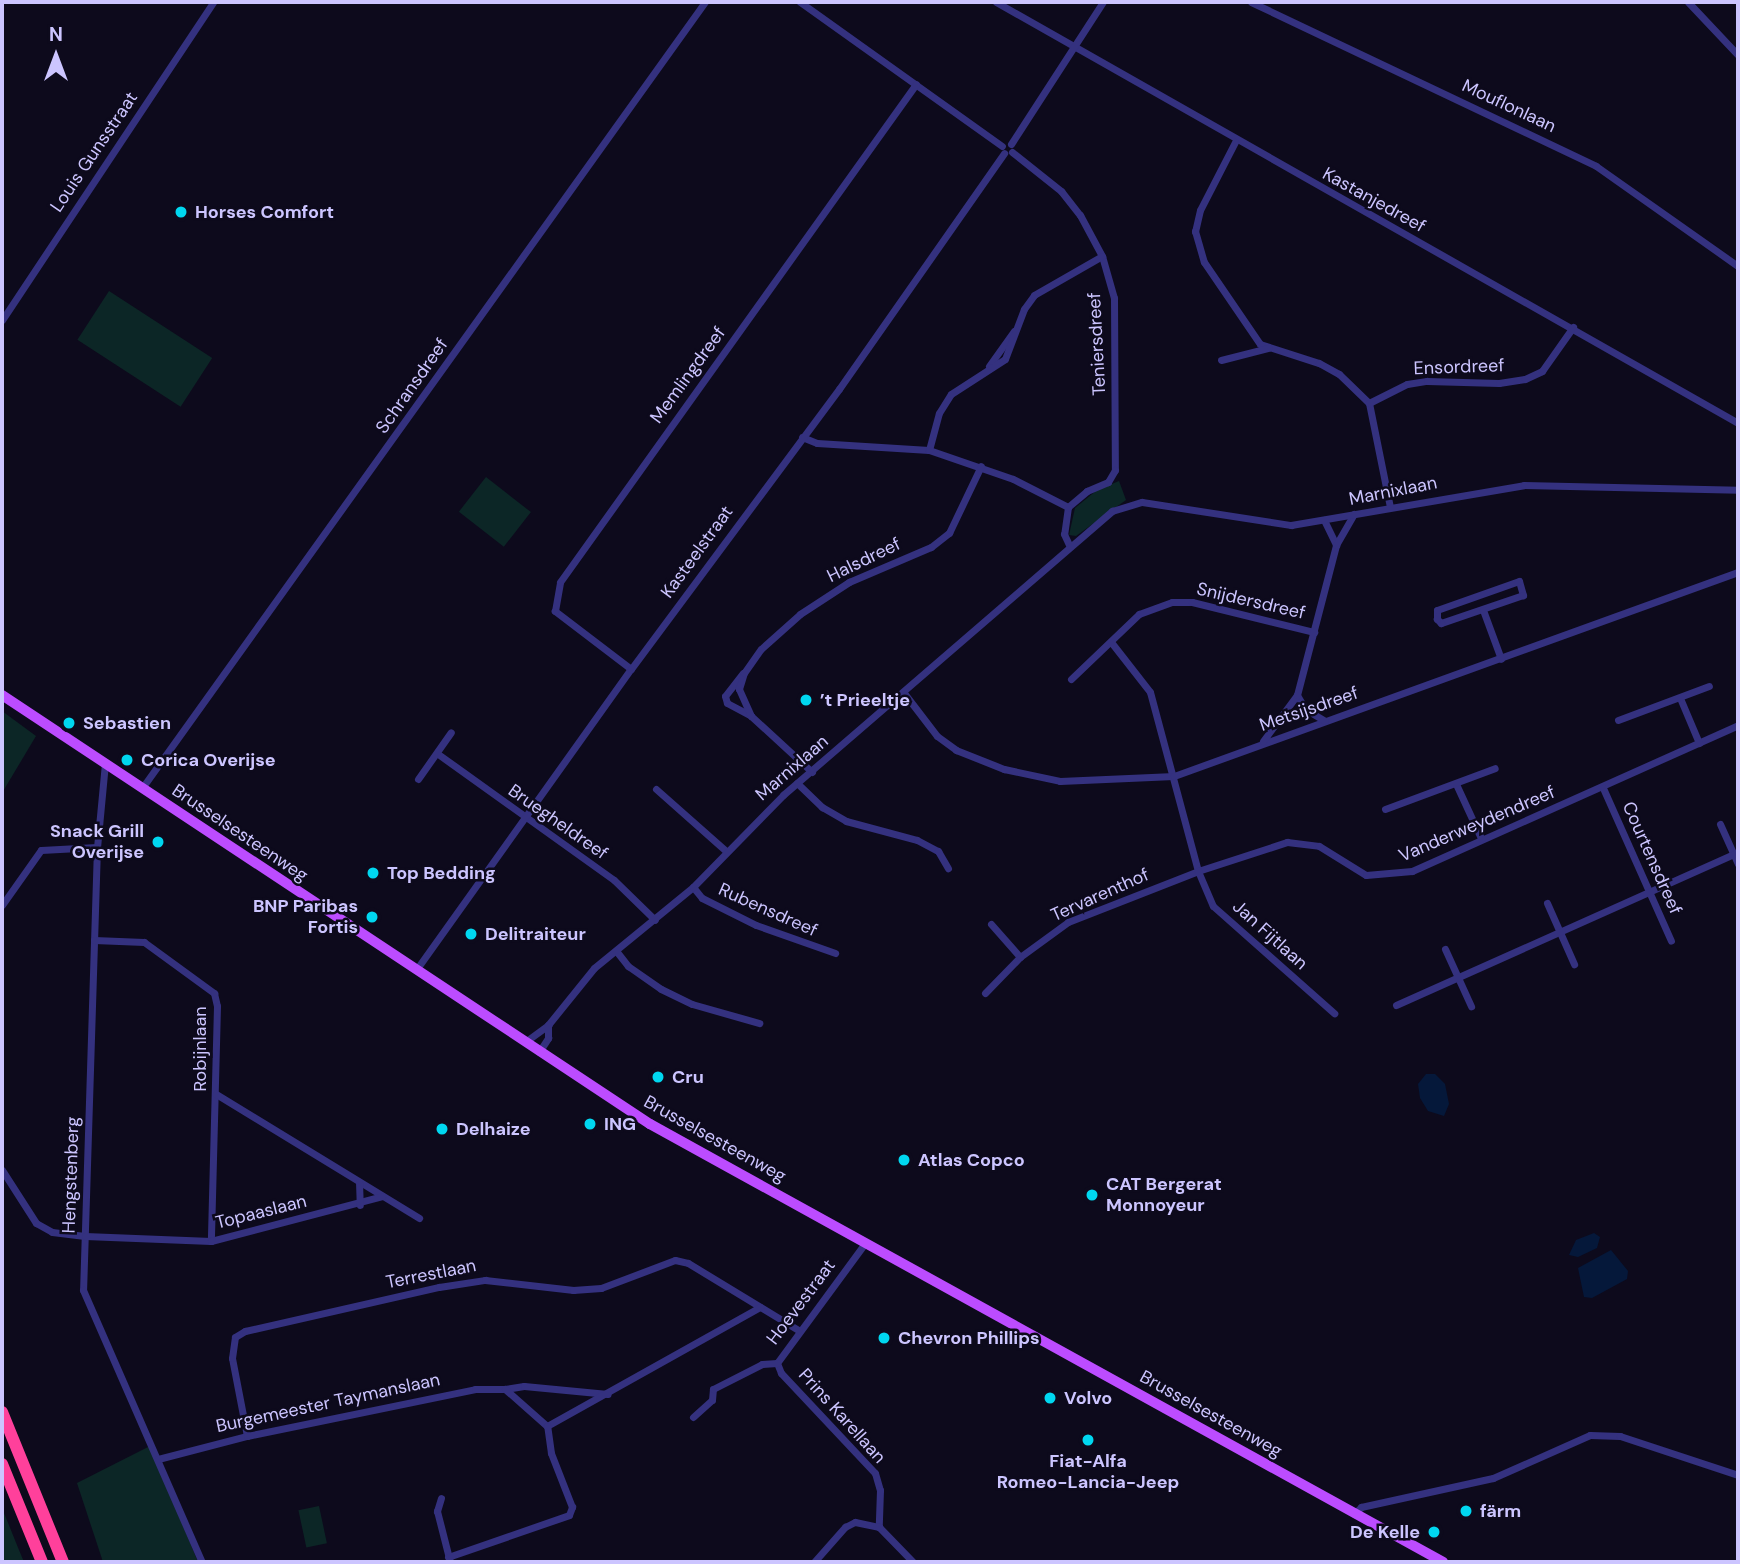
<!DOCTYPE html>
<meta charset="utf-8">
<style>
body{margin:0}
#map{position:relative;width:1740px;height:1564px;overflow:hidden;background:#0d0a1c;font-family:"DM Sans",sans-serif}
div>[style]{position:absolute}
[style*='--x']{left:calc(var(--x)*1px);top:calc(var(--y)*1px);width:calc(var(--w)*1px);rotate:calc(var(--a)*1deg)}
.green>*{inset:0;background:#0c2626;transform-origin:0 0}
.water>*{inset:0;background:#05183a}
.street>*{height:7px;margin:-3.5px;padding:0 3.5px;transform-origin:3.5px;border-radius:3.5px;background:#34317f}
.primary>*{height:10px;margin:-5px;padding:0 5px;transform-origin:5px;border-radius:5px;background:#bc4cff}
.highway>*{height:12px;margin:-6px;padding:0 6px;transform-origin:6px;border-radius:6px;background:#ff409b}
.dots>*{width:19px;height:19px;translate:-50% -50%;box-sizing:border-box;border:4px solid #0d0a1c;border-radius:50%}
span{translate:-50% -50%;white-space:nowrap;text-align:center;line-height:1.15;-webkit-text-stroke:5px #0d0a1c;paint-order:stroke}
.street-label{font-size:18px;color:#ccc5ff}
.poi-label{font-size:18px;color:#ccc5ff;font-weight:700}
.left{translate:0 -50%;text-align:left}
.right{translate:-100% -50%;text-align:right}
.frame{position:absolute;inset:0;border:4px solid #ccc5ff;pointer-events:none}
.north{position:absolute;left:21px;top:21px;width:70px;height:70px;-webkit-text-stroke:5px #0d0a1c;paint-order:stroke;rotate:0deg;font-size:19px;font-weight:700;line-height:28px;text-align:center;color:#ccc5ff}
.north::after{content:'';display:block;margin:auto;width:24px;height:32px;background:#ccc5ff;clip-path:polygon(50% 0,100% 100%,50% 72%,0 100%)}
</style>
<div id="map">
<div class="green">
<i style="left:109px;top:291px;width:123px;height:58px;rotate:33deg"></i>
<i style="left:486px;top:477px;width:57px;height:44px;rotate:38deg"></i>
<i style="clip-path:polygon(1119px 481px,1126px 500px,1076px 536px,1069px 535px,1075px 508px,1097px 490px)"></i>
<i style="clip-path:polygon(2px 711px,36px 736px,2px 793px)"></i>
<i style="clip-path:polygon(150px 1446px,198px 1562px,103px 1562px,77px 1483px)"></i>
<i style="left:319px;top:1506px;width:38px;height:21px;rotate:78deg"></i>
<i style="clip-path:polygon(2px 1508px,19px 1550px,24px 1562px,2px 1562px)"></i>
</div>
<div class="water">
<i style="clip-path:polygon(1426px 1074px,1435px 1074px,1445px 1084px,1449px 1104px,1444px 1116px,1428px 1111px,1420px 1098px,1418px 1084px)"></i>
<i style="clip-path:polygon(1594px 1233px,1600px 1237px,1597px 1248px,1578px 1257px,1569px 1255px,1576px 1240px)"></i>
<i style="clip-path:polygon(1611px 1250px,1628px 1271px,1627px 1279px,1592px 1298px,1584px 1297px,1578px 1268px)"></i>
</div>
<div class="street">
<i style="--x:800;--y:2;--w:248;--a:35.5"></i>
<i style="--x:996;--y:2;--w:853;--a:29.57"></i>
<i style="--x:1251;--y:2;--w:382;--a:25.4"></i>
<i style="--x:1596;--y:166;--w:174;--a:35.2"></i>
<i style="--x:1688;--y:2;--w:73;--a:46.7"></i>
<i style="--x:1235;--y:142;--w:76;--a:117.2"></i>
<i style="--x:1200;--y:210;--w:22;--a:103"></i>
<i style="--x:1195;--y:231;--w:32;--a:74"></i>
<i style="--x:1204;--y:262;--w:99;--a:55.7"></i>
<i style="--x:1260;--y:344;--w:62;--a:17.9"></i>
<i style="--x:1319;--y:363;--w:23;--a:29"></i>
<i style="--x:1339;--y:374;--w:42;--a:44"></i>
<i style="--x:1369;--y:403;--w:106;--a:78.6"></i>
<i style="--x:1011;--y:144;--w:169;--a:-57.1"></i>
<i style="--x:1012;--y:152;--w:63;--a:38.5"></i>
<i style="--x:1061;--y:191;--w:31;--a:52"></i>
<i style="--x:1080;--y:215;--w:47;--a:61.8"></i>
<i style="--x:1102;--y:256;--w:44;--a:74.1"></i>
<i style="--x:1114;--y:298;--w:172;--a:89.7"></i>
<i style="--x:1115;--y:470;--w:14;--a:120"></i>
<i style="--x:1108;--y:482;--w:23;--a:157"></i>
<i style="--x:1087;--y:491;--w:25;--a:140"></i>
<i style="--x:1068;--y:507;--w:27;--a:98"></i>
<i style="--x:1064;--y:534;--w:14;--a:65"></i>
<i style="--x:2;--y:320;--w:382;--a:-56.4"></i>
<i style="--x:1221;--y:360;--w:49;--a:-14.3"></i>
<i style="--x:989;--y:366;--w:43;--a:-54.5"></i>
<i style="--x:1369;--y:403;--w:42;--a:-26.6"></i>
<i style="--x:1407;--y:384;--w:20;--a:-9"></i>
<i style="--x:1427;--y:381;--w:72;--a:1.6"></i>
<i style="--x:1499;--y:383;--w:26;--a:-9"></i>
<i style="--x:1525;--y:379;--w:19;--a:-25"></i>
<i style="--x:1542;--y:371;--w:54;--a:-54.8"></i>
<i style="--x:802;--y:437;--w:16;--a:22"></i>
<i style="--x:817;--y:443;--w:112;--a:3.6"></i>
<i style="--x:929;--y:450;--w:89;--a:19"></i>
<i style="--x:1013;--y:479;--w:62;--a:27"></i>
<i style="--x:929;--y:450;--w:38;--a:-75"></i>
<i style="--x:939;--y:413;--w:22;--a:-58"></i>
<i style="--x:951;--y:394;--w:64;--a:-32.9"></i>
<i style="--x:1005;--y:359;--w:53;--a:-69.2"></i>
<i style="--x:1024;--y:309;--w:17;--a:-54"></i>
<i style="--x:1034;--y:295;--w:78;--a:-29.8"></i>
<i style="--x:1324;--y:520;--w:28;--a:64"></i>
<i style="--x:1519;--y:581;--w:15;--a:74"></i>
<i style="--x:1523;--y:595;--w:87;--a:161.1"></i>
<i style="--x:1441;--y:623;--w:6;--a:-135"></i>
<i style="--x:1437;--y:619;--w:9;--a:-90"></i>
<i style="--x:1437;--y:610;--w:87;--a:-19.5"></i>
<i style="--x:1483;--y:610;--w:52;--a:69.8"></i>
<i style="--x:1111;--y:642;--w:63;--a:52"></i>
<i style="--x:1150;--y:692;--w:185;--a:75"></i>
<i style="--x:1198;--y:871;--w:94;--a:-18"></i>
<i style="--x:1287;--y:842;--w:32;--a:7"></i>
<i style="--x:1319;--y:846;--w:55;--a:31.7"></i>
<i style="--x:1366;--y:875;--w:46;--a:-5"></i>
<i style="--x:1412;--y:871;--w:357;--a:-24.1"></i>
<i style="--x:631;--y:669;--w:96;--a:-142.7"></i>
<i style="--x:555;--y:611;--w:29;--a:-80"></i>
<i style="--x:560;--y:582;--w:612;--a:-54.44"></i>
<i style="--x:743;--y:673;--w:29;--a:128"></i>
<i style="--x:725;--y:696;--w:7;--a:74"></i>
<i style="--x:727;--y:703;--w:27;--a:28"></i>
<i style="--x:1071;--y:679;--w:94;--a:-43.7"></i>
<i style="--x:1139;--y:614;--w:35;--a:-20"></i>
<i style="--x:1172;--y:602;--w:20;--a:0"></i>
<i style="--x:1192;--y:602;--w:126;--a:13.8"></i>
<i style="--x:904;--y:693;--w:54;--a:52.5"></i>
<i style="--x:937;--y:736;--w:24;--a:36"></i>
<i style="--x:956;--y:750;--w:52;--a:21.6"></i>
<i style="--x:1004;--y:769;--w:57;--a:12.1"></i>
<i style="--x:1060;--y:781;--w:114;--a:-2.5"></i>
<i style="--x:1174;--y:776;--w:600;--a:-19.89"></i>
<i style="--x:1297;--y:695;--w:16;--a:60"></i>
<i style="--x:1305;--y:709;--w:23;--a:31"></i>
<i style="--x:1680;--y:698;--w:49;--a:67.1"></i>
<i style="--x:1618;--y:720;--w:97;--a:-20.5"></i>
<i style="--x:1263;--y:741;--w:57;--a:-53.5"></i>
<i style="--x:1297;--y:695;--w:155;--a:-75.4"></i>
<i style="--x:1336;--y:545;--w:36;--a:-60"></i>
<i style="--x:438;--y:754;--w:216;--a:35.6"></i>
<i style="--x:614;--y:880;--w:57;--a:44.3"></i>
<i style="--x:105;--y:763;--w:84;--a:95.4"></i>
<i style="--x:97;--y:847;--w:443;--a:91.8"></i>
<i style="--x:83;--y:1290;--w:297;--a:66.4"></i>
<i style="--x:812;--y:772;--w:83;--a:-137.4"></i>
<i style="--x:751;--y:716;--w:30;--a:-114"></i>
<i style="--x:739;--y:689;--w:17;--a:-73"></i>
<i style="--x:744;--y:673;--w:29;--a:-55"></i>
<i style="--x:761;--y:649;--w:52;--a:-41.9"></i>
<i style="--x:800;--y:614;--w:59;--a:-33.1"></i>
<i style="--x:849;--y:582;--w:89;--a:-23.1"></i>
<i style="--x:931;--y:547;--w:23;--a:-38"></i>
<i style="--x:949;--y:533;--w:74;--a:-64.5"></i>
<i style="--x:418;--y:779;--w:57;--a:-54.9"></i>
<i style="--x:797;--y:783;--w:35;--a:44"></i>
<i style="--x:822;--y:807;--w:28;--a:30"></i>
<i style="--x:846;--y:821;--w:73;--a:15"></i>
<i style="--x:917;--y:840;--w:24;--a:28"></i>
<i style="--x:938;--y:851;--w:20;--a:60"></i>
<i style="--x:1456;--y:784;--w:60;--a:65.2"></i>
<i style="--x:142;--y:788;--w:967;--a:-54.39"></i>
<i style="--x:1603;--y:788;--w:167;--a:66"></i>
<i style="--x:656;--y:789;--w:94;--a:41.5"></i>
<i style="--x:1385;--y:809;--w:117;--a:-20.4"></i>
<i style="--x:1720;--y:824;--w:44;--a:65.8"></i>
<i style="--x:693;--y:887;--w:14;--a:51"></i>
<i style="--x:702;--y:898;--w:60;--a:26.6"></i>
<i style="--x:756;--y:925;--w:84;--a:19.5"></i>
<i style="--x:1547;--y:903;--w:67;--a:66.1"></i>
<i style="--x:2;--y:905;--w:67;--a:-54.7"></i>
<i style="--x:41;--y:850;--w:56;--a:-3.1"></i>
<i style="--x:991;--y:924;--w:44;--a:48.7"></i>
<i style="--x:94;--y:940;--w:50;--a:2.3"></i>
<i style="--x:144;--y:942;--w:87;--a:36.1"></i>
<i style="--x:214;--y:993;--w:13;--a:77"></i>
<i style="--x:217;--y:1006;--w:235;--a:91.5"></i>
<i style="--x:1445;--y:949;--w:63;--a:65.5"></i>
<i style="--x:617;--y:952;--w:18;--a:52"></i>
<i style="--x:628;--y:966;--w:40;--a:34.9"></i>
<i style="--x:661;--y:989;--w:34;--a:26"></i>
<i style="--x:692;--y:1004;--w:70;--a:15.8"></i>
<i style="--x:416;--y:970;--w:370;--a:-54.5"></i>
<i style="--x:631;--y:669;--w:349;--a:-53.4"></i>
<i style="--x:839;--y:389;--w:288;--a:-55"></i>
<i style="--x:985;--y:993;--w:50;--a:-45.8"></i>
<i style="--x:1020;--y:957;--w:59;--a:-36.1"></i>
<i style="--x:1068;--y:922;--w:140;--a:-21.4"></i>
<i style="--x:1198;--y:871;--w:38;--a:67"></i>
<i style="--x:1213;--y:906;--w:162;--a:41.5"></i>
<i style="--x:1396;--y:1005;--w:375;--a:-24.1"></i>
<i style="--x:525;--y:1042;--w:29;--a:-36"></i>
<i style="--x:548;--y:1025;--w:73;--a:-51.1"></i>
<i style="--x:594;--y:968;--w:128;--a:-39.3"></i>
<i style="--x:693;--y:887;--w:129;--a:-45.6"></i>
<i style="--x:783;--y:795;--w:435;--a:-40.8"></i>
<i style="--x:1112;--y:511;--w:31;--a:-17"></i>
<i style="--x:1142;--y:502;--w:151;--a:8.8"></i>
<i style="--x:1291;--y:525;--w:236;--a:-9.7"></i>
<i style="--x:1524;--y:485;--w:214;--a:1.3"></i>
<i style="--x:539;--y:1052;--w:17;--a:-57"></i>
<i style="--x:548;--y:1038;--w:13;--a:-90"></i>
<i style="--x:216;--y:1094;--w:238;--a:31.4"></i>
<i style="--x:2;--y:1170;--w:63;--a:57.3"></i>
<i style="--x:36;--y:1223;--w:18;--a:29"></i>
<i style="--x:52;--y:1232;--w:33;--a:7"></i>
<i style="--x:85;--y:1236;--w:126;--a:2.3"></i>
<i style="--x:211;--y:1241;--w:177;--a:-14.7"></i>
<i style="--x:359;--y:1182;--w:23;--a:88"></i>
<i style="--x:777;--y:1363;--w:11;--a:68"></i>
<i style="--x:781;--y:1373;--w:137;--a:46.8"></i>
<i style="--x:875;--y:1473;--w:18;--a:74"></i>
<i style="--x:880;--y:1490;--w:37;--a:92"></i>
<i style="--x:879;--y:1527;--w:49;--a:45.8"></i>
<i style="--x:777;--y:1363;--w:149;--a:-53.7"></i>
<i style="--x:505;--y:1389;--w:19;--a:-9"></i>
<i style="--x:524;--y:1386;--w:84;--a:5.4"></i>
<i style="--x:693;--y:1417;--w:25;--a:-42"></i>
<i style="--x:712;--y:1400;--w:11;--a:-85"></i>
<i style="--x:713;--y:1389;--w:55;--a:-27"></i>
<i style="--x:762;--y:1364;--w:15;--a:-4"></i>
<i style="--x:247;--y:1436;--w:79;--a:-100.9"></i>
<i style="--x:232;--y:1358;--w:21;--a:-82"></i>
<i style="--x:235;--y:1337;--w:12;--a:-31"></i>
<i style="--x:245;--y:1331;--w:199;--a:-12.8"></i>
<i style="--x:439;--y:1287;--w:47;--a:-8.7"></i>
<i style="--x:485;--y:1280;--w:89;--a:6.5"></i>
<i style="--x:573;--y:1290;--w:28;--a:-4"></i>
<i style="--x:601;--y:1288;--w:79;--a:-20.7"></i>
<i style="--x:675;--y:1260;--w:13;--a:13"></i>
<i style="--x:688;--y:1263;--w:129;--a:31.3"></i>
<i style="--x:158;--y:1459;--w:92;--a:-14.5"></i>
<i style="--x:247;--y:1436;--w:233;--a:-11.6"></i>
<i style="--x:475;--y:1389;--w:30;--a:0"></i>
<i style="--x:505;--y:1389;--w:56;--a:41.4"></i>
<i style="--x:547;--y:1426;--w:244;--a:-29.2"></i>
<i style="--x:441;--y:1498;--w:14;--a:107"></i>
<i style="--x:437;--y:1511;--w:53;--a:75.7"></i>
<i style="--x:1354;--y:1514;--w:10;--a:-45"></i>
<i style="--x:1361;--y:1507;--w:135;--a:-12.4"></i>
<i style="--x:1493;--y:1478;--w:106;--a:-23.9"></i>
<i style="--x:1590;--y:1435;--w:30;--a:2"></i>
<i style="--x:1620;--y:1436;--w:124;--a:18.3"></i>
<i style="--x:448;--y:1557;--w:128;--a:-19.1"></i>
<i style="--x:569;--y:1515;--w:9;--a:-69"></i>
<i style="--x:572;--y:1507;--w:58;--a:-111.3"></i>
<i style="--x:551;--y:1453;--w:27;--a:-98"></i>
<i style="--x:814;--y:1562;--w:47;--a:-48.5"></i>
<i style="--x:845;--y:1527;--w:11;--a:-27"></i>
<i style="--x:855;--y:1522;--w:25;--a:12"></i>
</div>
<div class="primary">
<i style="--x:2;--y:695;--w:777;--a:33.51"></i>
<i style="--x:650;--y:1124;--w:906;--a:28.91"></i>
</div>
<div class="highway">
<i style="--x:2;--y:1412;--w:162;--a:67.9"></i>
<i style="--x:2;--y:1464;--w:106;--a:67.8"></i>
</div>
<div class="dots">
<i style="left:181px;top:212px;background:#00d7f0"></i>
<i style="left:806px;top:700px;background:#00d7f0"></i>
<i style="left:69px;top:723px;background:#00d7f0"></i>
<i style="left:127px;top:760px;background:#00d7f0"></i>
<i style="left:158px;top:842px;background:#00d7f0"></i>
<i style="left:373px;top:873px;background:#00d7f0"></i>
<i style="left:372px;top:917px;background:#00d7f0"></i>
<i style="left:471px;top:934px;background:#00d7f0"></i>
<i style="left:658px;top:1077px;background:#00d7f0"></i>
<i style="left:590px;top:1124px;background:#00d7f0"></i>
<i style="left:442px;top:1129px;background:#00d7f0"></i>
<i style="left:904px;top:1160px;background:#00d7f0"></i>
<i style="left:1092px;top:1195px;background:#00d7f0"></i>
<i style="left:884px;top:1338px;background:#00d7f0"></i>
<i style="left:1050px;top:1398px;background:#00d7f0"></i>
<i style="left:1088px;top:1440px;background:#00d7f0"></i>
<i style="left:1466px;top:1511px;background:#00d7f0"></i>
<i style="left:1434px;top:1532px;background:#00d7f0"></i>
</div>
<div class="street-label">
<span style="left:1509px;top:106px;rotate:25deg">Mouflonlaan</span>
<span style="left:94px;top:152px;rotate:-56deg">Louis Gunsstraat</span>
<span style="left:1374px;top:200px;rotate:29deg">Kastanjedreef</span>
<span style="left:1097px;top:344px;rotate:-93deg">Teniersdreef</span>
<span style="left:1459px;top:367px;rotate:-2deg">Ensordreef</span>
<span style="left:688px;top:375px;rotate:-54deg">Memlingdreef</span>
<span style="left:412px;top:386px;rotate:-55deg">Schransdreef</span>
<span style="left:1393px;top:491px;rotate:-11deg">Marnixlaan</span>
<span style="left:697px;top:552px;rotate:-54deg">Kasteelstraat</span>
<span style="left:864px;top:560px;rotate:-26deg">Halsdreef</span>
<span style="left:1251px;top:601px;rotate:13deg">Snijdersdreef</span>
<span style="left:1309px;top:709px;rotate:-19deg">Metsijsdreef</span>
<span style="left:792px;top:768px;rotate:-41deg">Marnixlaan</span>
<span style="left:558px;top:822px;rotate:35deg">Bruegheldreef</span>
<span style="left:1477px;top:824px;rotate:-23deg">Vanderweydendreef</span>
<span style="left:240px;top:833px;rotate:34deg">Brusselsesteenweg</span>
<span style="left:1652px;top:858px;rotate:66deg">Courtensdreef</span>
<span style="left:1100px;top:895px;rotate:-24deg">Tervarenthof</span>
<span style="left:768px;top:910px;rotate:24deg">Rubensdreef</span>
<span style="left:1270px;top:935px;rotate:42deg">Jan Fijtlaan</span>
<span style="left:200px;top:1049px;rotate:-90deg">Robijnlaan</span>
<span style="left:715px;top:1139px;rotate:29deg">Brusselsesteenweg</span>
<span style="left:71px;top:1175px;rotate:-88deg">Hengstenberg</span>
<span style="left:261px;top:1212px;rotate:-14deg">Topaaslaan</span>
<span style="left:431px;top:1274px;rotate:-11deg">Terrestlaan</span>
<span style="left:801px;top:1302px;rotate:-53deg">Hoevestraat</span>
<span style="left:328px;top:1403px;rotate:-12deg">Burgemeester Taymanslaan</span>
<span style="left:1211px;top:1414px;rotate:29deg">Brusselsesteenweg</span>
<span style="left:842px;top:1416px;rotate:48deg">Prins Karellaan</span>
</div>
<div class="poi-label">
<span class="left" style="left:195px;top:212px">Horses Comfort</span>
<span class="left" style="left:820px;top:700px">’t Prieeltje</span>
<span class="left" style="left:83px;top:723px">Sebastien</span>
<span class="left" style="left:141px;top:760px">Corica Overijse</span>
<span class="right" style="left:144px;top:842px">Snack Grill<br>Overijse</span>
<span class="left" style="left:387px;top:873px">Top Bedding</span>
<span class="right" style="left:358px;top:917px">BNP Paribas<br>Fortis</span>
<span class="left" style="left:485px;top:934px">Delitraiteur</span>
<span class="left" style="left:672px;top:1077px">Cru</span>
<span class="left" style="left:604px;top:1124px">ING</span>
<span class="left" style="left:456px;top:1129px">Delhaize</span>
<span class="left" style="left:918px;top:1160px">Atlas Copco</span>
<span class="left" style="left:1106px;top:1195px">CAT Bergerat<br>Monnoyeur</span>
<span class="left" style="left:898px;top:1338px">Chevron Phillips</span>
<span class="left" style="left:1064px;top:1398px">Volvo</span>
<span style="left:1088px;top:1472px">Fiat-Alfa<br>Romeo-Lancia-Jeep</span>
<span class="left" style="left:1480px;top:1511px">färm</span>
<span class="right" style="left:1420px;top:1532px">De Kelle</span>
</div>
<div class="frame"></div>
<div class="north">N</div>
</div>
